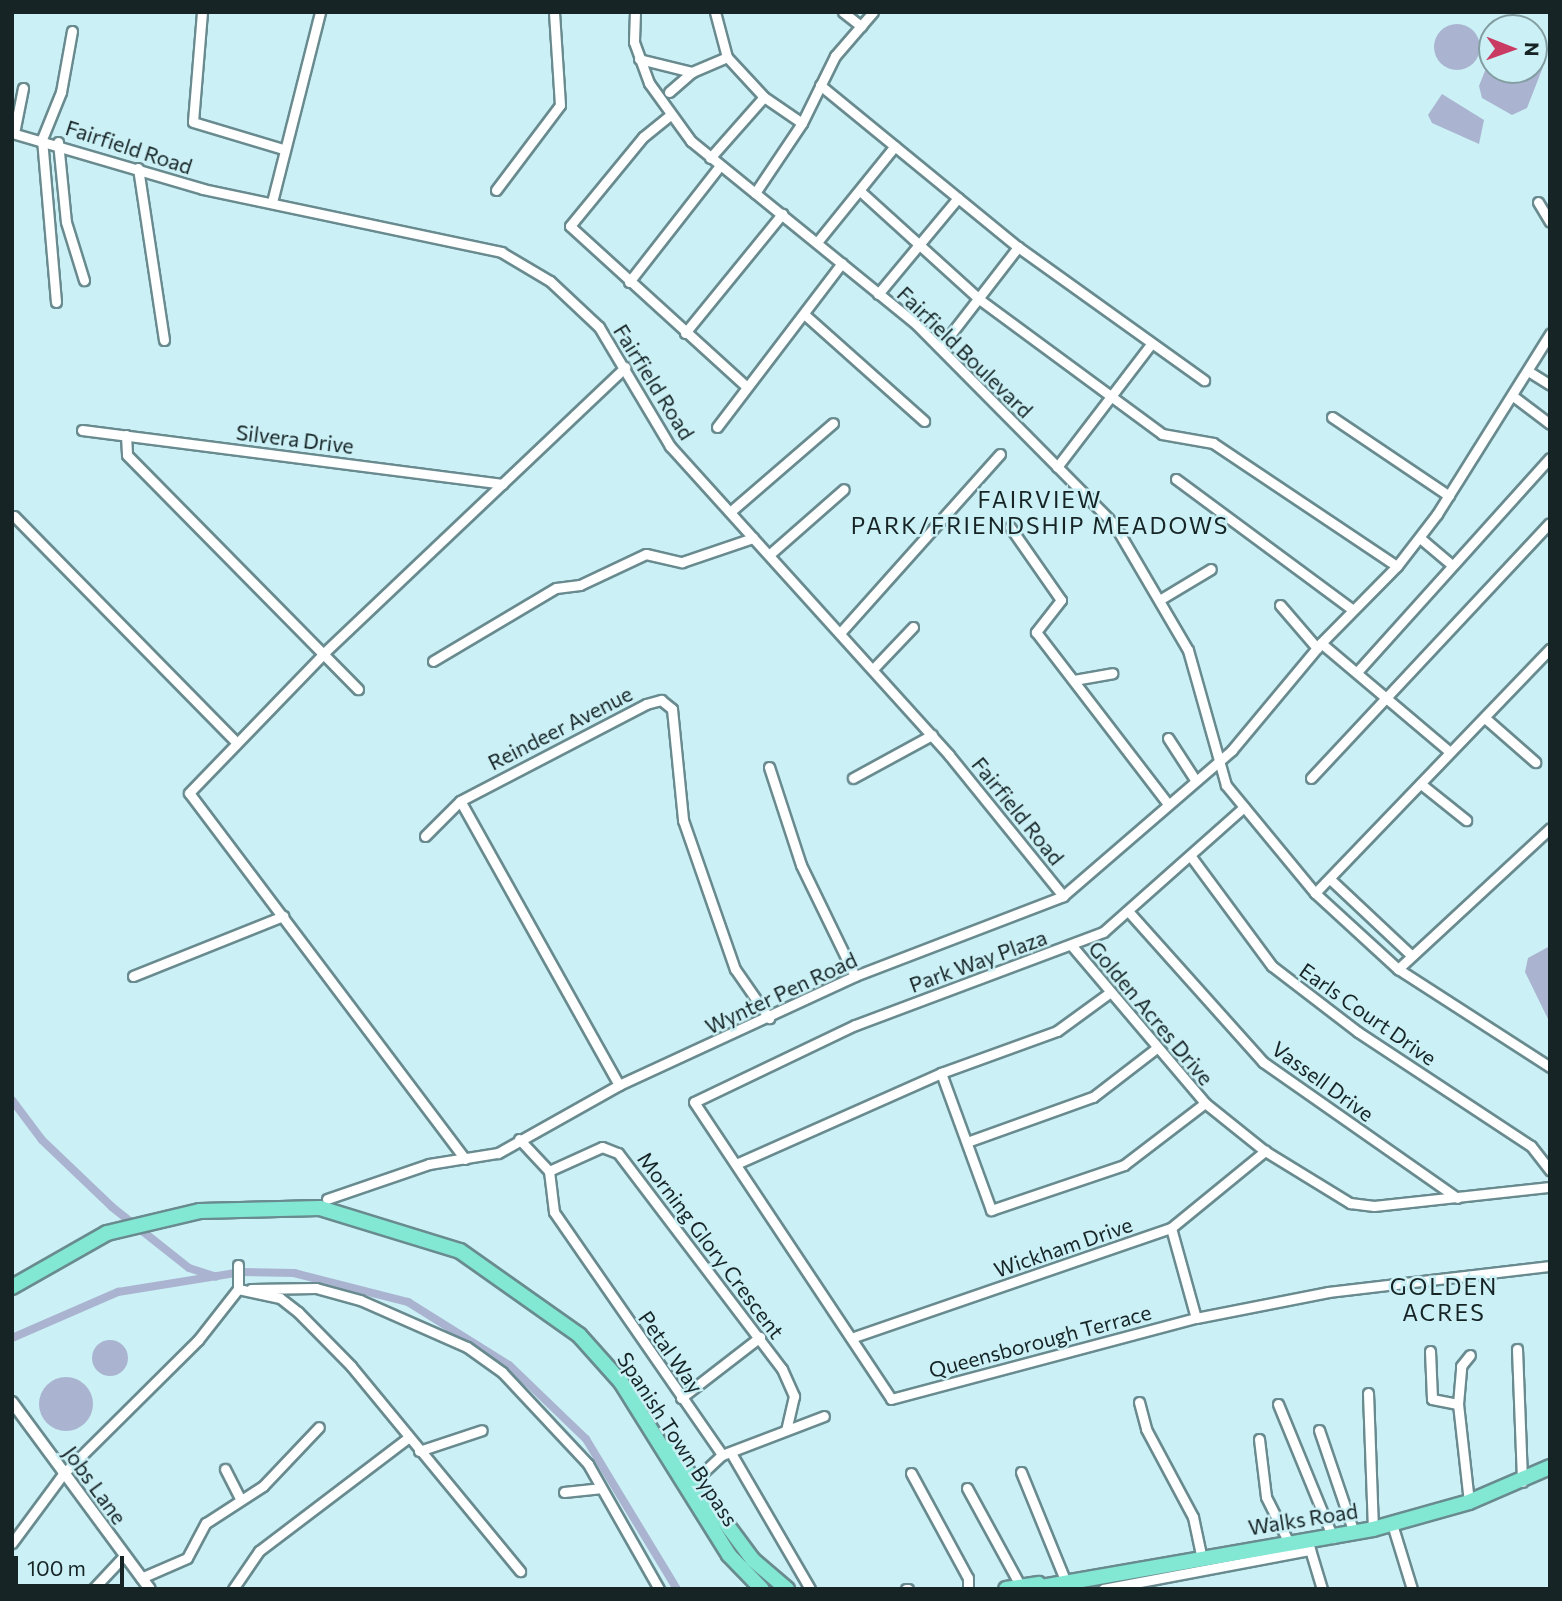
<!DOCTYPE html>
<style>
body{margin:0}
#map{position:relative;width:1562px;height:1601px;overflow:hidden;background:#cbf0f5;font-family:Commissioner,sans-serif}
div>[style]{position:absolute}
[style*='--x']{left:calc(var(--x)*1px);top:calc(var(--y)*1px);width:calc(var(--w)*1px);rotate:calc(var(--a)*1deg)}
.water>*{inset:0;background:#aab4d1}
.round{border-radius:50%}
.canal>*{height:8px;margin:-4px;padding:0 4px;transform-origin:4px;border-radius:4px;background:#aab4d1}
.roads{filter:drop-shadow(2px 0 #698b8f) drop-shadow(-2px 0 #698b8f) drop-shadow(0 2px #698b8f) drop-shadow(0 -2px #698b8f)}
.minor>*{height:9px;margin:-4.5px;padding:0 4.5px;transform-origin:4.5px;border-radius:4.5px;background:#fff}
.tertiary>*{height:10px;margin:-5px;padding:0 5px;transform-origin:5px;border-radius:5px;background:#fff}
.primary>*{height:14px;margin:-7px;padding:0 7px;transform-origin:7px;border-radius:7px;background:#83e8d3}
span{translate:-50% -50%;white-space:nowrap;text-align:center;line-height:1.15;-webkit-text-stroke:5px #cbf0f5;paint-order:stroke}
.street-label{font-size:21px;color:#162426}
.neighbourhood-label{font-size:23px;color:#162426;letter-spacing:2px}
.frame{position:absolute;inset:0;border:14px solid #162426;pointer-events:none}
.north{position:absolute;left:1478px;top:14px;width:70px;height:70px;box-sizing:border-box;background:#cbf0f5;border:2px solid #839ea2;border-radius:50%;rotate:91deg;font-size:19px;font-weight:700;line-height:28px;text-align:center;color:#162426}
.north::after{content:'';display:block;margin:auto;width:24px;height:32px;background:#ca3b64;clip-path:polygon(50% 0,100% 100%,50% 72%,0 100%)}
.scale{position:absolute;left:14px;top:1556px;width:110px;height:32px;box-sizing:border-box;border:4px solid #162426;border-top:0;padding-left:9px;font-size:21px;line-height:24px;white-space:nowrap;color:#162426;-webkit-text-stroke:5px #cbf0f5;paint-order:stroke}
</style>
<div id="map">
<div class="water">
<i class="round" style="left:1434px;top:24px;width:46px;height:46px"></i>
<i style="clip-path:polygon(1534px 50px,1543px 67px,1527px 108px,1512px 115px,1482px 98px,1479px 86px,1492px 53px,1492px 70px,1534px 70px)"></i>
<i style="clip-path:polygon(1442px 94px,1484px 120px,1479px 144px,1432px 123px,1428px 115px)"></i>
<i style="clip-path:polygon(1550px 946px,1550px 1023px,1525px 972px,1528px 958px)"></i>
<i class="round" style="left:92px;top:1340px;width:36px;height:36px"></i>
<i class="round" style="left:39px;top:1377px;width:54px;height:54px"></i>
</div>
<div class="canal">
<i style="--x:12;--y:1100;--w:50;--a:53.1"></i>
<i style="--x:42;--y:1140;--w:97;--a:43.7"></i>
<i style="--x:112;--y:1207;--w:98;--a:38.4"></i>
<i style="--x:189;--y:1268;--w:28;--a:18"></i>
<i style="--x:12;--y:1338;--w:116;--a:-23.5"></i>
<i style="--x:118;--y:1292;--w:125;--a:-9.2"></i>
<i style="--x:241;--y:1272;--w:53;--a:1.1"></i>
<i style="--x:294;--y:1273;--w:118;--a:14.3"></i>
<i style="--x:408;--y:1302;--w:119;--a:32"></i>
<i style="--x:509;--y:1365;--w:107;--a:43.9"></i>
<i style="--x:586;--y:1439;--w:175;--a:58.8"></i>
</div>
<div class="roads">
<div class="minor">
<i style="--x:202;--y:12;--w:110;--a:94.7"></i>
<i style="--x:193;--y:122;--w:94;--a:16.7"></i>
<i style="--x:635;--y:12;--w:30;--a:92"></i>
<i style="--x:634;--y:42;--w:44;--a:69.9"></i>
<i style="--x:649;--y:83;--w:72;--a:54.1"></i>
<i style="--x:691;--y:141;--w:290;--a:39.1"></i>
<i style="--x:916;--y:324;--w:281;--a:45.3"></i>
<i style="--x:1114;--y:524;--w:146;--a:59.6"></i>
<i style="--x:1188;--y:650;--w:140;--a:74.3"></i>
<i style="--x:1226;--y:785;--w:140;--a:50.5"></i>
<i style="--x:1315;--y:893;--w:113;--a:42.5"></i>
<i style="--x:1398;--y:969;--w:181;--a:32.8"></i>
<i style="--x:715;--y:12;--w:47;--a:75.1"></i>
<i style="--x:727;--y:57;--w:54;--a:47.2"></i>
<i style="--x:764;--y:97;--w:46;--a:34.4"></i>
<i style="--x:843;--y:12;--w:23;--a:38"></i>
<i style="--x:639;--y:59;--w:55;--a:13.8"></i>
<i style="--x:820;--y:85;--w:256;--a:39.3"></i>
<i style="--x:1018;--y:247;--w:229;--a:35.6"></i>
<i style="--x:669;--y:92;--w:30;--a:-41"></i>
<i style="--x:692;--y:72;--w:38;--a:-23"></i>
<i style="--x:669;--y:116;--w:33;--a:141"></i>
<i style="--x:643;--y:137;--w:115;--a:129.4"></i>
<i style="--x:570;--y:226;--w:239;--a:42.3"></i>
<i style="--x:12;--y:133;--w:199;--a:16.3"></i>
<i style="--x:203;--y:189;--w:305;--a:11.9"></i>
<i style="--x:501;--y:252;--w:57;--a:30.6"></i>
<i style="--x:550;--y:281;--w:67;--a:43.2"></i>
<i style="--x:599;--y:327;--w:139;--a:59.2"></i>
<i style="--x:670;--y:446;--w:416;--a:47.9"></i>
<i style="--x:949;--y:755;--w:181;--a:51"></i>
<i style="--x:14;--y:133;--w:46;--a:-78.7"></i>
<i style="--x:58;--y:142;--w:80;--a:84.3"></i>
<i style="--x:66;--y:222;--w:61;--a:72.8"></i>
<i style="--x:710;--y:158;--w:81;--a:-48.5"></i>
<i style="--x:138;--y:168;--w:174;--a:81.4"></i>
<i style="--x:496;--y:190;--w:106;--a:-53"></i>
<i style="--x:560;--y:105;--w:93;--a:-93.7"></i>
<i style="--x:860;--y:191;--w:161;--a:42.2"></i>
<i style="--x:979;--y:299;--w:227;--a:36.4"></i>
<i style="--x:1162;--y:434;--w:52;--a:10"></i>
<i style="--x:1213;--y:443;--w:221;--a:33.8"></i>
<i style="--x:755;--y:193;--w:84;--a:-56.1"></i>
<i style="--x:802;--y:123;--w:75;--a:-63.8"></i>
<i style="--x:835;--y:56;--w:58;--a:-49.2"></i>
<i style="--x:272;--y:202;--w:196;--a:-75.8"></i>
<i style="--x:1538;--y:202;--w:23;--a:59"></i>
<i style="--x:818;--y:241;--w:122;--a:-51"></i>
<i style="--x:629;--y:282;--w:146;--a:-52"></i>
<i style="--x:878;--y:294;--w:125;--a:-50.2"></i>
<i style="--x:56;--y:302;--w:164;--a:-94.9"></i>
<i style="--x:42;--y:139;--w:51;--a:-68"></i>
<i style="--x:61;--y:92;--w:62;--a:-79.8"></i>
<i style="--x:804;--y:314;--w:161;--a:41.7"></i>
<i style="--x:685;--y:333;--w:154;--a:-50.8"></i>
<i style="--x:940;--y:348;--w:128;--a:-52.3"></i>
<i style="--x:1528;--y:371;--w:26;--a:32"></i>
<i style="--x:1513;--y:396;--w:46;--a:37.1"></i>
<i style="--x:1332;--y:417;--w:141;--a:34"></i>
<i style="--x:717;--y:427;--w:206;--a:-52.7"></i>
<i style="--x:82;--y:430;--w:424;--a:7.3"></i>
<i style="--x:126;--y:435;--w:20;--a:87"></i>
<i style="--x:127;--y:455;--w:329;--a:45.4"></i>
<i style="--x:1057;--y:467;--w:155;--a:-52.6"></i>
<i style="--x:1176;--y:479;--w:220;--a:36.5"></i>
<i style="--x:730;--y:512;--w:136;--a:-40.8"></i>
<i style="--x:14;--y:516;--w:318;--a:45.5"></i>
<i style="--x:1010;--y:527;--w:89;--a:55.1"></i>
<i style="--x:1061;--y:600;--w:41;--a:128"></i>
<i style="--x:1036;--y:632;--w:215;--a:52.5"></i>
<i style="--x:1420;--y:538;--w:42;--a:40.2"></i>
<i style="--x:770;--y:554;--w:98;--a:-41.3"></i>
<i style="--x:1161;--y:599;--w:58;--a:-31"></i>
<i style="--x:1280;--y:605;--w:57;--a:49.3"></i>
<i style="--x:840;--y:633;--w:240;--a:-48.2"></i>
<i style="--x:1321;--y:643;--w:169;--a:40.2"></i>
<i style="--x:433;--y:661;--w:143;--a:-30.7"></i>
<i style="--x:556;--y:588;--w:24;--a:-7"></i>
<i style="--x:580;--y:585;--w:73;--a:-25.2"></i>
<i style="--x:646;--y:554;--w:37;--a:13"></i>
<i style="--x:682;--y:562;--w:75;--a:-18.7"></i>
<i style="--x:873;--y:669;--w:58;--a:-46.4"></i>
<i style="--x:1357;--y:672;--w:288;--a:-48"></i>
<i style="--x:1074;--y:680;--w:39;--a:-10"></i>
<i style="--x:1485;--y:718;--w:67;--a:41.3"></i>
<i style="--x:1168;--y:738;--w:48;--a:57"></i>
<i style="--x:769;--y:767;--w:103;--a:71.9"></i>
<i style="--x:801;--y:865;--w:123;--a:64.1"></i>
<i style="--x:853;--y:778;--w:90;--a:-28.6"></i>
<i style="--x:1311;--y:778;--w:349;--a:-46.9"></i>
<i style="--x:1421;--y:784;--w:58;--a:38.7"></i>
<i style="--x:1244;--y:807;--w:188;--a:138.4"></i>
<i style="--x:1103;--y:932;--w:265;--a:159.4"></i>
<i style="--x:855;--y:1025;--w:178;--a:154.4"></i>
<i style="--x:694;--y:1102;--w:356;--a:56.4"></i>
<i style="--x:891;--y:1399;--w:316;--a:-14.9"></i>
<i style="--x:1196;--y:1318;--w:135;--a:-11.1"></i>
<i style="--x:1328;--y:1292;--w:224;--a:-6.7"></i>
<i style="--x:425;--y:836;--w:49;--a:-45"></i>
<i style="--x:1192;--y:858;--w:134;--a:53.5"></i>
<i style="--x:1272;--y:966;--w:108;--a:37.5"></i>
<i style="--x:1358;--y:1032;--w:207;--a:33.4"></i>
<i style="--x:1531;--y:1146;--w:31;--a:52"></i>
<i style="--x:1330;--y:879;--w:111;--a:43.2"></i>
<i style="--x:1315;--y:893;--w:339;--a:-46.1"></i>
<i style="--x:1128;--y:911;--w:203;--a:48.2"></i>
<i style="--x:1263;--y:1062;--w:237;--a:35"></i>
<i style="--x:1072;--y:946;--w:206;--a:49.7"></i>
<i style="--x:1205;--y:1103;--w:77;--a:38.7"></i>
<i style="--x:1265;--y:1151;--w:100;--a:31.5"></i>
<i style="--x:1350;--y:1203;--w:24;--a:7"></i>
<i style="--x:1374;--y:1206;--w:177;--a:-6.2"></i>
<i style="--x:1398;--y:969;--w:207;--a:-42.8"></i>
<i style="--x:133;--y:976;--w:162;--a:-21.8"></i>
<i style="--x:941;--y:1073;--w:146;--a:69.9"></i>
<i style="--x:991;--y:1210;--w:140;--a:-18.7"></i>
<i style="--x:1124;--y:1165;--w:102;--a:-37.4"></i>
<i style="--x:619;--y:1085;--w:325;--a:-119.2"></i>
<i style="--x:460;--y:801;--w:210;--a:-27.5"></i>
<i style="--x:646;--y:704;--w:16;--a:-15"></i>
<i style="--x:661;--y:700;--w:14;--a:39"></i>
<i style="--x:672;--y:709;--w:112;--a:84.3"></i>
<i style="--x:683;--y:820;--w:158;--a:70.8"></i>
<i style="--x:735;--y:969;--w:60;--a:55.2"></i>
<i style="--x:519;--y:1139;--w:44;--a:46.8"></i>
<i style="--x:549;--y:1171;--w:58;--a:-24.4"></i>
<i style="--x:602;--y:1147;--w:17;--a:21"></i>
<i style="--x:618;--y:1153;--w:271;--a:52.8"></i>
<i style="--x:782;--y:1369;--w:30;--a:66"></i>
<i style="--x:794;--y:1396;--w:35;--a:103"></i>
<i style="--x:967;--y:1142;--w:134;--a:-19.7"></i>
<i style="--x:1093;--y:1097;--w:77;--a:-37.6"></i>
<i style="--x:465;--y:1159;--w:458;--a:-127"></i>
<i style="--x:189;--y:793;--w:196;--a:-46"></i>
<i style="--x:325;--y:652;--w:414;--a:-43.5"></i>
<i style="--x:736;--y:1164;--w:224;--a:-23.9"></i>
<i style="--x:941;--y:1073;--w:123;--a:-19.9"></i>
<i style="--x:1057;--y:1031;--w:63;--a:-36"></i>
<i style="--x:549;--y:1171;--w:41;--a:83"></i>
<i style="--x:554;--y:1212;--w:295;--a:55.3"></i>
<i style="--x:327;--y:1199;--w:108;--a:-18.9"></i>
<i style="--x:429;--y:1164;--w:70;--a:-9.1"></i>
<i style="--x:498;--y:1153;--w:139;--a:-29.3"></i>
<i style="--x:619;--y:1085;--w:260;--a:-24.8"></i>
<i style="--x:855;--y:976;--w:223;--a:-21"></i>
<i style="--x:1063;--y:896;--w:223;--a:-40.8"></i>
<i style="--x:1232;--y:750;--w:139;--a:-50.2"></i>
<i style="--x:1321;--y:643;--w:108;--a:-45.4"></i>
<i style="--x:1397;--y:566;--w:66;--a:-52.4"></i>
<i style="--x:1437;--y:514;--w:213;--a:-57.9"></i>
<i style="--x:1171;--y:1228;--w:93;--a:74.5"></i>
<i style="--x:238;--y:1289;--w:43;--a:12.1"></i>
<i style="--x:280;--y:1298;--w:23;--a:38"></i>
<i style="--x:298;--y:1312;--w:76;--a:45.5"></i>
<i style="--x:351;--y:1366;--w:266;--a:50.5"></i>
<i style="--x:251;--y:1289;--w:65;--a:-0.9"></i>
<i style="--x:316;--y:1288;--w:46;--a:15.3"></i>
<i style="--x:360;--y:1300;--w:117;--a:23.7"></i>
<i style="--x:467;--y:1347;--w:43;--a:35.5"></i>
<i style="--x:502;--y:1372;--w:126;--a:46.9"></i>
<i style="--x:588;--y:1464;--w:144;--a:60.4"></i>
<i style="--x:851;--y:1338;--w:338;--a:-19"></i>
<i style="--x:1171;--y:1228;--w:122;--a:-39.3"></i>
<i style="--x:1517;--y:1349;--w:133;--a:87.8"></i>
<i style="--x:1430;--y:1351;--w:48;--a:87.6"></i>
<i style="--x:1432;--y:1399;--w:26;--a:11"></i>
<i style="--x:1368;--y:1393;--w:136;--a:87.9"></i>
<i style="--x:681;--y:1398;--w:100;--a:-37.7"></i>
<i style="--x:1139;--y:1402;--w:28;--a:75"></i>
<i style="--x:1146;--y:1429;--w:100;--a:61.9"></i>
<i style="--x:1193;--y:1517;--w:39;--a:78"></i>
<i style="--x:1278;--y:1404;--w:145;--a:67.7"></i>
<i style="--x:1319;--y:1430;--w:109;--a:71.2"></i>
<i style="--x:1259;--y:1439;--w:58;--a:83.1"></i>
<i style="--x:1266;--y:1497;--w:51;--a:63.4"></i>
<i style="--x:419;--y:1451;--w:66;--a:-18.4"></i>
<i style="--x:731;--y:1453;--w:157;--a:59.8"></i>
<i style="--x:225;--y:1469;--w:34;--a:63"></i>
<i style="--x:1021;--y:1472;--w:117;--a:67.8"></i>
<i style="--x:911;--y:1473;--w:119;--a:61.5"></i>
<i style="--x:968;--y:1578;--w:11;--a:90"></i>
<i style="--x:695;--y:1480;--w:37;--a:-43"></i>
<i style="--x:722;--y:1455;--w:109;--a:-20.9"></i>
<i style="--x:967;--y:1488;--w:113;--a:61.4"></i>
<i style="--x:564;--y:1492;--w:36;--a:-6"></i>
<i style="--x:1469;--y:1502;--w:99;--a:-96.4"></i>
<i style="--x:1458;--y:1404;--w:38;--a:-85"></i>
<i style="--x:1461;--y:1366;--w:14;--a:-51"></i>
<i style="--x:1392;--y:1524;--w:68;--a:72.9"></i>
<i style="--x:12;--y:1543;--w:86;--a:-53.5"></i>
<i style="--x:63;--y:1474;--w:190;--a:-44.8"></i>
<i style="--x:198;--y:1340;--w:65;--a:-51.9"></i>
<i style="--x:238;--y:1289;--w:24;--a:-90"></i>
<i style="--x:1309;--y:1546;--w:45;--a:73.2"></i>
<i style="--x:141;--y:1578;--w:50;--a:-23.5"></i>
<i style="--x:187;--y:1558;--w:40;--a:-62"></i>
<i style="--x:206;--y:1523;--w:68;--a:-33"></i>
<i style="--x:263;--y:1486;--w:81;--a:-46.5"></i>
<i style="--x:93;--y:1589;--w:44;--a:-46.8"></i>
<i style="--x:233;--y:1589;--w:46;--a:-55.6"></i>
<i style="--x:259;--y:1551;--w:187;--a:-37.2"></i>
<i style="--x:906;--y:1589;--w:2;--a:0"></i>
<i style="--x:1103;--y:1589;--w:211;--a:-10.7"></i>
</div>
<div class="tertiary">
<i style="--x:12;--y:1402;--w:232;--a:53.6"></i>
</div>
<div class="primary">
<i style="--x:12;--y:1287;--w:109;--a:-29.6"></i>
<i style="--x:107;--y:1233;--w:96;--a:-13.3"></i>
<i style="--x:200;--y:1211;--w:120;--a:-1.4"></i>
<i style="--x:320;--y:1208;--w:146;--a:17.1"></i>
<i style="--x:460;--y:1251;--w:146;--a:35.2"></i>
<i style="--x:579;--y:1335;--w:63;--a:48.2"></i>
<i style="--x:621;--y:1382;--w:204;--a:58"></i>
<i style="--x:729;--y:1555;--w:47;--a:45.9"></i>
<i style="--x:669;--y:1447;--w:141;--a:53.4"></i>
<i style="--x:753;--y:1560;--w:45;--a:40.5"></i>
<i style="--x:1006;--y:1589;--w:33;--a:-9"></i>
<i style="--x:1030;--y:1589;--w:348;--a:-9.9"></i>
<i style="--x:1373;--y:1529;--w:100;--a:-15.7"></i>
<i style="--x:1469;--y:1502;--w:88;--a:-23.4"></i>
</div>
</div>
<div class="street-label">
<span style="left:129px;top:147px;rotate:18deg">Fairfield Road</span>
<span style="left:965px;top:352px;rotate:44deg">Fairfield Boulevard</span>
<span style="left:654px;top:382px;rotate:58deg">Fairfield Road</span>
<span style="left:295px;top:439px;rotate:7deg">Silvera Drive</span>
<span style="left:560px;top:728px;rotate:-27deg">Reindeer Avenue</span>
<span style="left:1018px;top:811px;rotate:51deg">Fairfield Road</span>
<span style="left:978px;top:961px;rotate:-20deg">Park Way Plaza</span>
<span style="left:781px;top:993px;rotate:-25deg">Wynter Pen Road</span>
<span style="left:1151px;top:1013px;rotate:50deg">Golden Acres Drive</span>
<span style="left:1368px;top:1014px;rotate:35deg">Earls Court Drive</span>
<span style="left:1323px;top:1081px;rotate:36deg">Vassell Drive</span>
<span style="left:711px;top:1245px;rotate:53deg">Morning Glory Crescent</span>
<span style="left:1063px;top:1247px;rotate:-19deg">Wickham Drive</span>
<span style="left:1040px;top:1341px;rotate:-15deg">Queensborough Terrace</span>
<span style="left:671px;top:1352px;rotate:55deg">Petal Way</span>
<span style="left:678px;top:1439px;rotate:57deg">Spanish Town Bypass</span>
<span style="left:95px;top:1485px;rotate:54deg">Jobs Lane</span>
<span style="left:1303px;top:1519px;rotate:-9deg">Walks Road</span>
</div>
<div class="neighbourhood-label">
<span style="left:1040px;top:512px">FAIRVIEW<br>PARK/FRIENDSHIP MEADOWS</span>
<span style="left:1444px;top:1299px">GOLDEN<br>ACRES</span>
</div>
<div class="frame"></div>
<div class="north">N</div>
<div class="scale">100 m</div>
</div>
